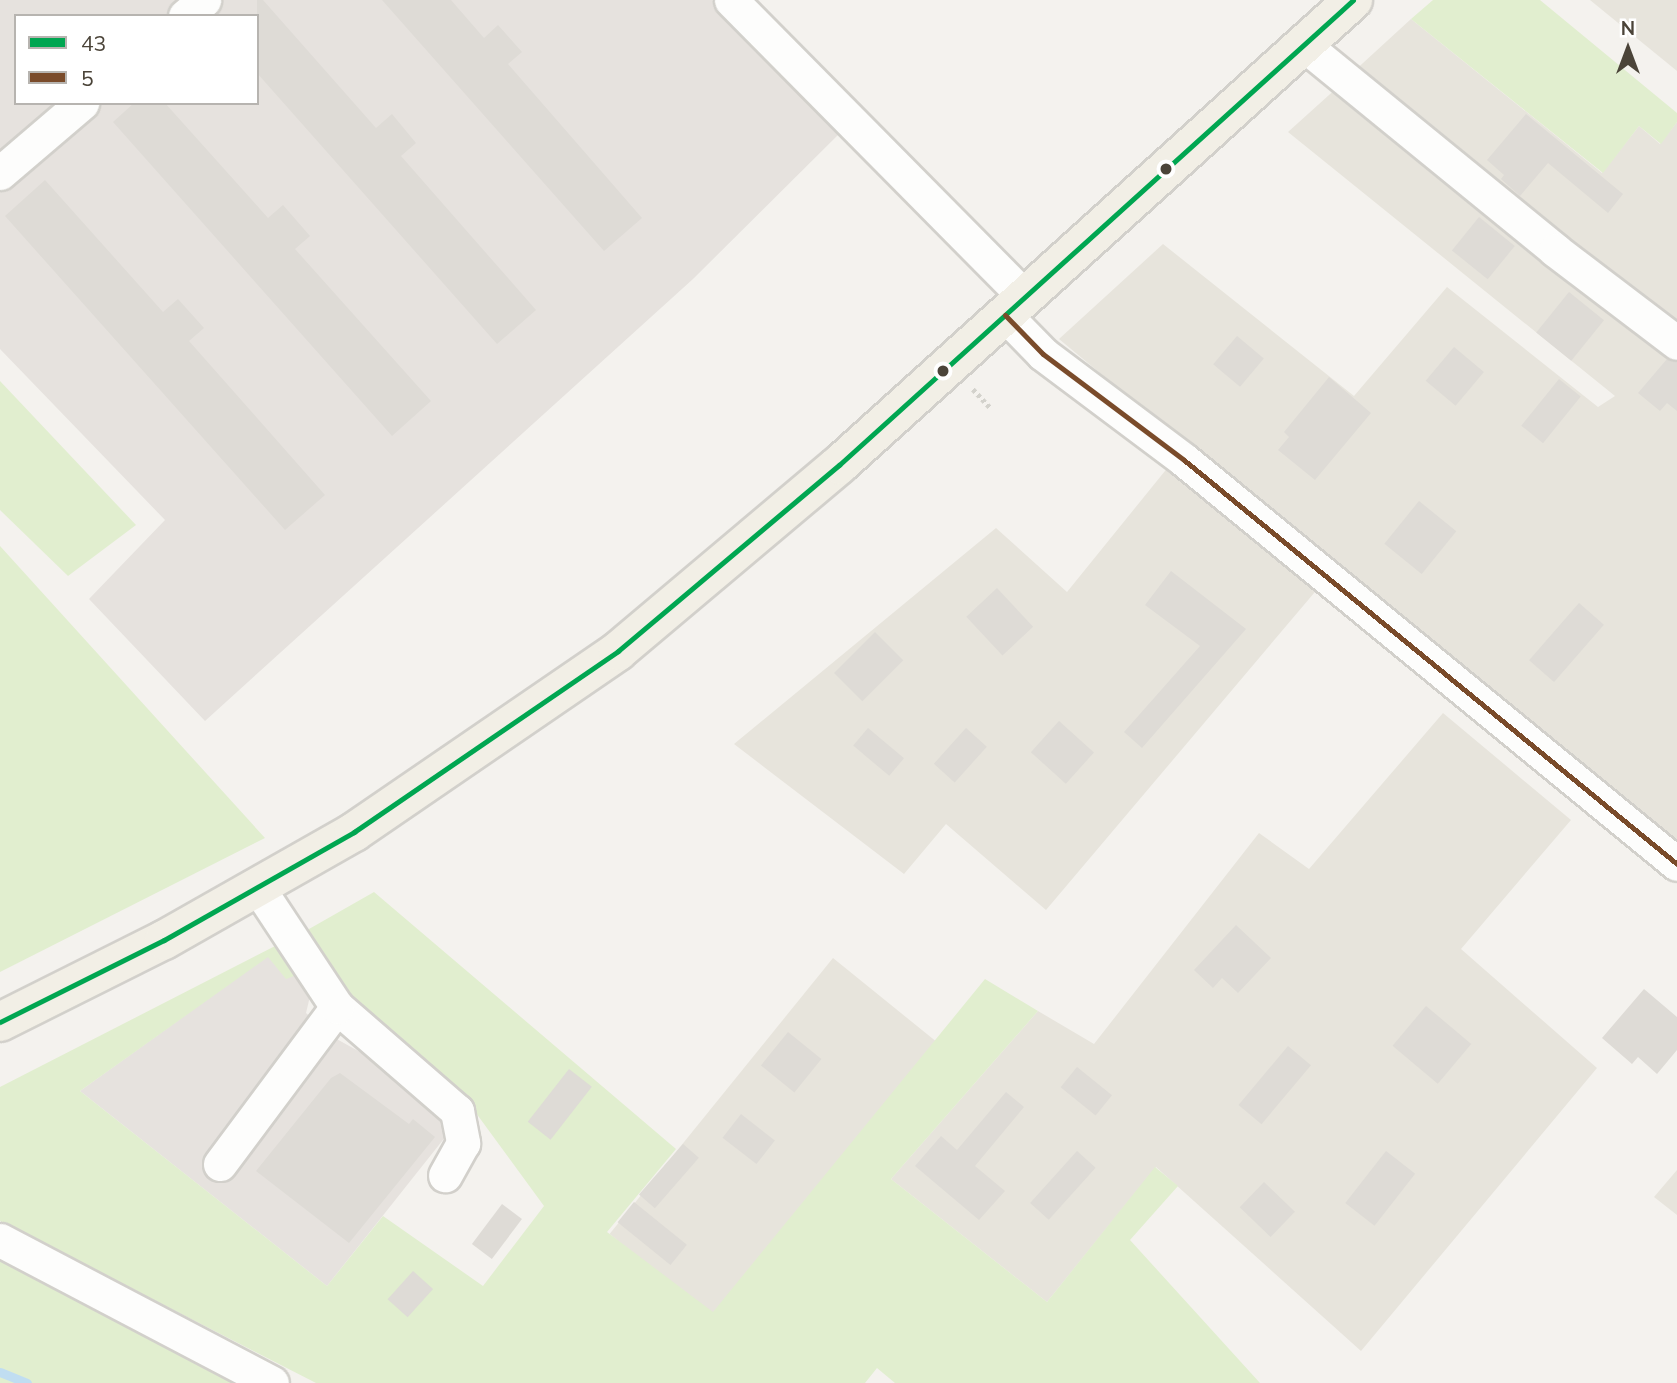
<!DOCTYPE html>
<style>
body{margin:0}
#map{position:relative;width:1677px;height:1383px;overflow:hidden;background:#f4f2ee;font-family:Mulish,sans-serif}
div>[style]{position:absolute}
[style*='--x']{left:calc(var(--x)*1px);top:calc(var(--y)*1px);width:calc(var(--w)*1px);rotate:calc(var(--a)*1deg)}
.residential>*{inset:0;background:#e7e4dc;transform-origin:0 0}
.industrial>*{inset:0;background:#e6e2de}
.green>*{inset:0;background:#e1eecf}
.stream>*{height:9px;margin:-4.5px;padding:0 4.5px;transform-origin:4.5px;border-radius:4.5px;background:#c0ddf1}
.building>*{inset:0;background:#dedbd6;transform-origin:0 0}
.path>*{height:4.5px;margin-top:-2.25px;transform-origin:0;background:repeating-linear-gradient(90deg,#d3d2cc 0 3.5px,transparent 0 7px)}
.roads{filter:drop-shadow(2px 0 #d2d0cb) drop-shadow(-2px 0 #d2d0cb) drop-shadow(0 2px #d2d0cb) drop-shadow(0 -2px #d2d0cb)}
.minor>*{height:33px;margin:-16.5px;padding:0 16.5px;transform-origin:16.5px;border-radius:16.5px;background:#fdfdfc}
.major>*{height:38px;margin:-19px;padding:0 19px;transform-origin:19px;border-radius:19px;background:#f2efe6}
.bus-1>*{height:5px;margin:-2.5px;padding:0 2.5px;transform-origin:2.5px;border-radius:2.5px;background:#00a651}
.bus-2>*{height:5px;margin:-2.5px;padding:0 2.5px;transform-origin:2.5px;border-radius:2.5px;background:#7a4b2a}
.dots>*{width:19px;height:19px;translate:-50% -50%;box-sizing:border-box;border:4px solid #fff;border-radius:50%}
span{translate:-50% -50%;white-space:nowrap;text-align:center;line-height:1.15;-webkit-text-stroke:5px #fff;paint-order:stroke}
.legend{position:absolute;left:14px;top:14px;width:245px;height:91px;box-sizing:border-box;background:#fff;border:2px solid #b7b4b0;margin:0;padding:9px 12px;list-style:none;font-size:21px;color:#4b4439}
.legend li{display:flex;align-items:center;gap:14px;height:35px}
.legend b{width:35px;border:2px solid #b7b4b0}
.north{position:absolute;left:1593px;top:14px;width:70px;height:70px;-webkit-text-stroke:5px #fff;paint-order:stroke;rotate:0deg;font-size:19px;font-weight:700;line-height:28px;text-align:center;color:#4b4439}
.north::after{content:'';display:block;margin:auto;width:24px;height:32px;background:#4b4439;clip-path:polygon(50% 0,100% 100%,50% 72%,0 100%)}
</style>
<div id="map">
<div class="residential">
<i style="clip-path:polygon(1590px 0,1677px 0,1677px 71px)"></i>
<i style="clip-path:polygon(1411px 19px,1602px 173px,1639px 126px,1660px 144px,1677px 122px,1677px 337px,1351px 74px)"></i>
<i style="clip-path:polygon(1339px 86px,1677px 356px,1677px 852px,1059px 339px,1163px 244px,1354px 396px,1447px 287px,1598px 407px,1615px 396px,1288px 132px)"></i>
<i style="clip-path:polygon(1169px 466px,1320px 586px,1046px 910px,946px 824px,904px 874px,734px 744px,996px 528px,1067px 592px)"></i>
<i style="clip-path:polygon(1443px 713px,1571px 820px,1461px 949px,1597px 1068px,1361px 1351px,1156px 1167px,1047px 1302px,891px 1179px,1038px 1011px,1094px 1044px,1259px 833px,1309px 869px)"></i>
<i style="left:833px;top:958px;width:132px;height:355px;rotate:39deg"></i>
<i style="clip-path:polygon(1677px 1170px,1677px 1215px,1654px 1197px)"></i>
</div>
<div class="industrial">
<i style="clip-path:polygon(evenodd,0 0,712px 0,841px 132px,693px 279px,205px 721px,89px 599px,165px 520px,0 349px,0 0,16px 16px,257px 16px,257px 103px,16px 103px,16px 16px)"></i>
<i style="clip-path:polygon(268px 956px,302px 973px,312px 988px,306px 1013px,333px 1037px,389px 1068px,454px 1126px,327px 1286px,80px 1091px)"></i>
</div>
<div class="green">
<i style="clip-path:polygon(1433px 0,1540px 0,1677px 113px,1677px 122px,1661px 144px,1639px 126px,1603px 173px,1411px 19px)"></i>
<i style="clip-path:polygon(0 381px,136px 525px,68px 576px,0 510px)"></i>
<i style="clip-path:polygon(0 546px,265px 838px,0 972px)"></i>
<i style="clip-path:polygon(374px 892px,676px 1149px,607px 1232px,713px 1312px,985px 979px,1038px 1011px,891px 1179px,1047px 1302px,1155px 1167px,1178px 1186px,1130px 1240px,1260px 1383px,895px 1383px,877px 1368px,865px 1383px,316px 1383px,0 1221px,0 1087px,281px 943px,302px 973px,286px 979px,268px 957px,80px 1091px,327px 1286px,383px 1216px,483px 1286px,544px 1206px,465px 1098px,342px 998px,302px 933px)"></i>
<i style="clip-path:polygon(0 1251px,255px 1383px,0 1383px)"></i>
</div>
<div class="stream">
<i style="--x:0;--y:1372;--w:29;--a:22"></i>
</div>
<div class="building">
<i style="clip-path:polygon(257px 0,263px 0,376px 128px,392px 114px,416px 143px,401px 156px,536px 310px,497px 344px,257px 73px)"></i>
<i style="clip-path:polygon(382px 0,451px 0,484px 38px,498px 25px,522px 52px,508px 64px,642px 218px,604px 251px)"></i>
<i style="clip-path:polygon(134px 103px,165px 103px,268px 218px,283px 205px,310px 236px,295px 249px,431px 401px,392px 436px,113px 122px)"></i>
<i style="clip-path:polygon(1526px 114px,1623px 194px,1608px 213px,1548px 163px,1520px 196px,1501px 179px,1504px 175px,1487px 160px)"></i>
<i style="clip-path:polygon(45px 180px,163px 312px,178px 299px,204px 328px,189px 341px,325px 495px,285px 530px,5px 216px)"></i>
<i style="left:1479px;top:217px;width:46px;height:43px;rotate:39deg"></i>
<i style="left:1569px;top:292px;width:45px;height:52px;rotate:39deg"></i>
<i style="left:1237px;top:336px;width:35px;height:37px;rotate:40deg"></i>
<i style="left:1454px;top:347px;width:39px;height:44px;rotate:40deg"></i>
<i style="clip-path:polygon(1667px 359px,1677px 362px,1677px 411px,1667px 403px,1660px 411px,1638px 393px)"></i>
<i style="clip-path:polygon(1329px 377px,1371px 413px,1315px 480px,1278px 450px,1289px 437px,1284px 432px)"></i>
<i style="left:1559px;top:379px;width:28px;height:60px;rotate:39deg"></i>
<i style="left:1419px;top:501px;width:48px;height:55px;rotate:39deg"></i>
<i style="clip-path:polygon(1171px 571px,1246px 629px,1142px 748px,1124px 732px,1200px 646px,1145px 605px)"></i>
<i style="left:997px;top:588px;width:53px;height:42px;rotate:47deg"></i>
<i style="left:1579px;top:603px;width:33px;height:76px;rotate:41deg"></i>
<i style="left:875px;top:632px;width:40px;height:58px;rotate:45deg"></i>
<i style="left:1059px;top:721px;width:47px;height:42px;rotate:42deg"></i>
<i style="left:868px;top:728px;width:47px;height:23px;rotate:40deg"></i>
<i style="left:966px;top:728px;width:28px;height:48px;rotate:42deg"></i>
<i style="clip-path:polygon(1236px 925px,1271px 958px,1238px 993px,1222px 978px,1213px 988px,1194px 970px)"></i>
<i style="clip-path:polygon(1644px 989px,1677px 1017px,1677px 1050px,1657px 1074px,1638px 1057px,1632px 1064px,1602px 1038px)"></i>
<i style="left:1426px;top:1006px;width:59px;height:52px;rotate:40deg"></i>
<i style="left:788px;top:1032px;width:43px;height:43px;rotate:39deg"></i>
<i style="left:1288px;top:1046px;width:30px;height:77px;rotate:40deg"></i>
<i style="left:1077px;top:1067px;width:45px;height:26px;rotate:39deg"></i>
<i style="left:569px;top:1069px;width:29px;height:67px;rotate:38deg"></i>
<i style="clip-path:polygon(340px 1073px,409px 1124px,413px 1119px,435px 1137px,349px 1243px,256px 1171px,331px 1078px)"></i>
<i style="clip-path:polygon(1006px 1092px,1024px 1107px,975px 1166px,1005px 1191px,979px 1220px,915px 1166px,941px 1136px,957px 1150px)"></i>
<i style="left:741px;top:1114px;width:43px;height:30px;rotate:38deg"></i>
<i style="left:683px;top:1144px;width:21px;height:67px;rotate:41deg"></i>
<i style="left:1077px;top:1151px;width:25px;height:70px;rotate:42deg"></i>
<i style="left:1386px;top:1151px;width:37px;height:66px;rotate:38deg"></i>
<i style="left:1264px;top:1182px;width:43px;height:35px;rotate:44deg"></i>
<i style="left:634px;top:1202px;width:68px;height:26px;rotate:39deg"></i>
<i style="left:502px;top:1204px;width:25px;height:50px;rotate:37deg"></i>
<i style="left:413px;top:1271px;width:27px;height:38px;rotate:42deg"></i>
</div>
<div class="path">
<i style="--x:973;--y:389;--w:26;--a:47"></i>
</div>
<div class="roads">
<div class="minor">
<i style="--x:731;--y:0;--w:418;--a:45.3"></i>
<i style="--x:185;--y:16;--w:25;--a:-40"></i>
<i style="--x:1304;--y:45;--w:324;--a:39.2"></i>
<i style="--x:1555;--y:250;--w:153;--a:37.3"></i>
<i style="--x:0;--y:173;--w:108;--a:-40.5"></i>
<i style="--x:1005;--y:315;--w:54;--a:45.7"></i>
<i style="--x:1043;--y:354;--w:176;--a:36.9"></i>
<i style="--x:1184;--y:460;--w:637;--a:39.33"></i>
<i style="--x:337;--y:1007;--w:159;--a:40.9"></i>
<i style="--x:457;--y:1111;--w:33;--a:79"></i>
<i style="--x:463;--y:1143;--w:37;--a:119"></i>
<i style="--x:220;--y:1164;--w:196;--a:-53.3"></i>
<i style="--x:337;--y:1007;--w:141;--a:-123.5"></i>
<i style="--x:0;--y:1240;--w:307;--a:27.7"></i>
</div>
<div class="major">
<i style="--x:0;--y:1022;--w:183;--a:-26.6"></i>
<i style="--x:164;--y:940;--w:219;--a:-29.6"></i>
<i style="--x:354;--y:832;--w:320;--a:-34.4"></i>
<i style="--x:618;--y:651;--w:289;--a:-40.1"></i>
<i style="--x:839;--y:465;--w:693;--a:-42.13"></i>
</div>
</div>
<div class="bus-1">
<i style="--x:0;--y:1022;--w:183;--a:-26.6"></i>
<i style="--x:164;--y:940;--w:219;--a:-29.6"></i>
<i style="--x:354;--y:832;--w:320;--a:-34.4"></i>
<i style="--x:618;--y:651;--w:289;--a:-40.1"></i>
<i style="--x:839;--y:465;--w:693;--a:-42.13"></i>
</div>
<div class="bus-2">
<i style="--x:1005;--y:315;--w:54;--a:45.7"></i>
<i style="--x:1043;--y:354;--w:176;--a:36.9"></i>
<i style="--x:1184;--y:460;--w:637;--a:39.33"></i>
</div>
<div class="dots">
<i style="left:1166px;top:169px;background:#4b4439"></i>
<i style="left:943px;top:371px;background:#4b4439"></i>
</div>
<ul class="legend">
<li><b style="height:9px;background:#00a651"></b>43</li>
<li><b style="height:9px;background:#7a4b2a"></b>5</li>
</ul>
<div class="north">N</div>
</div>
